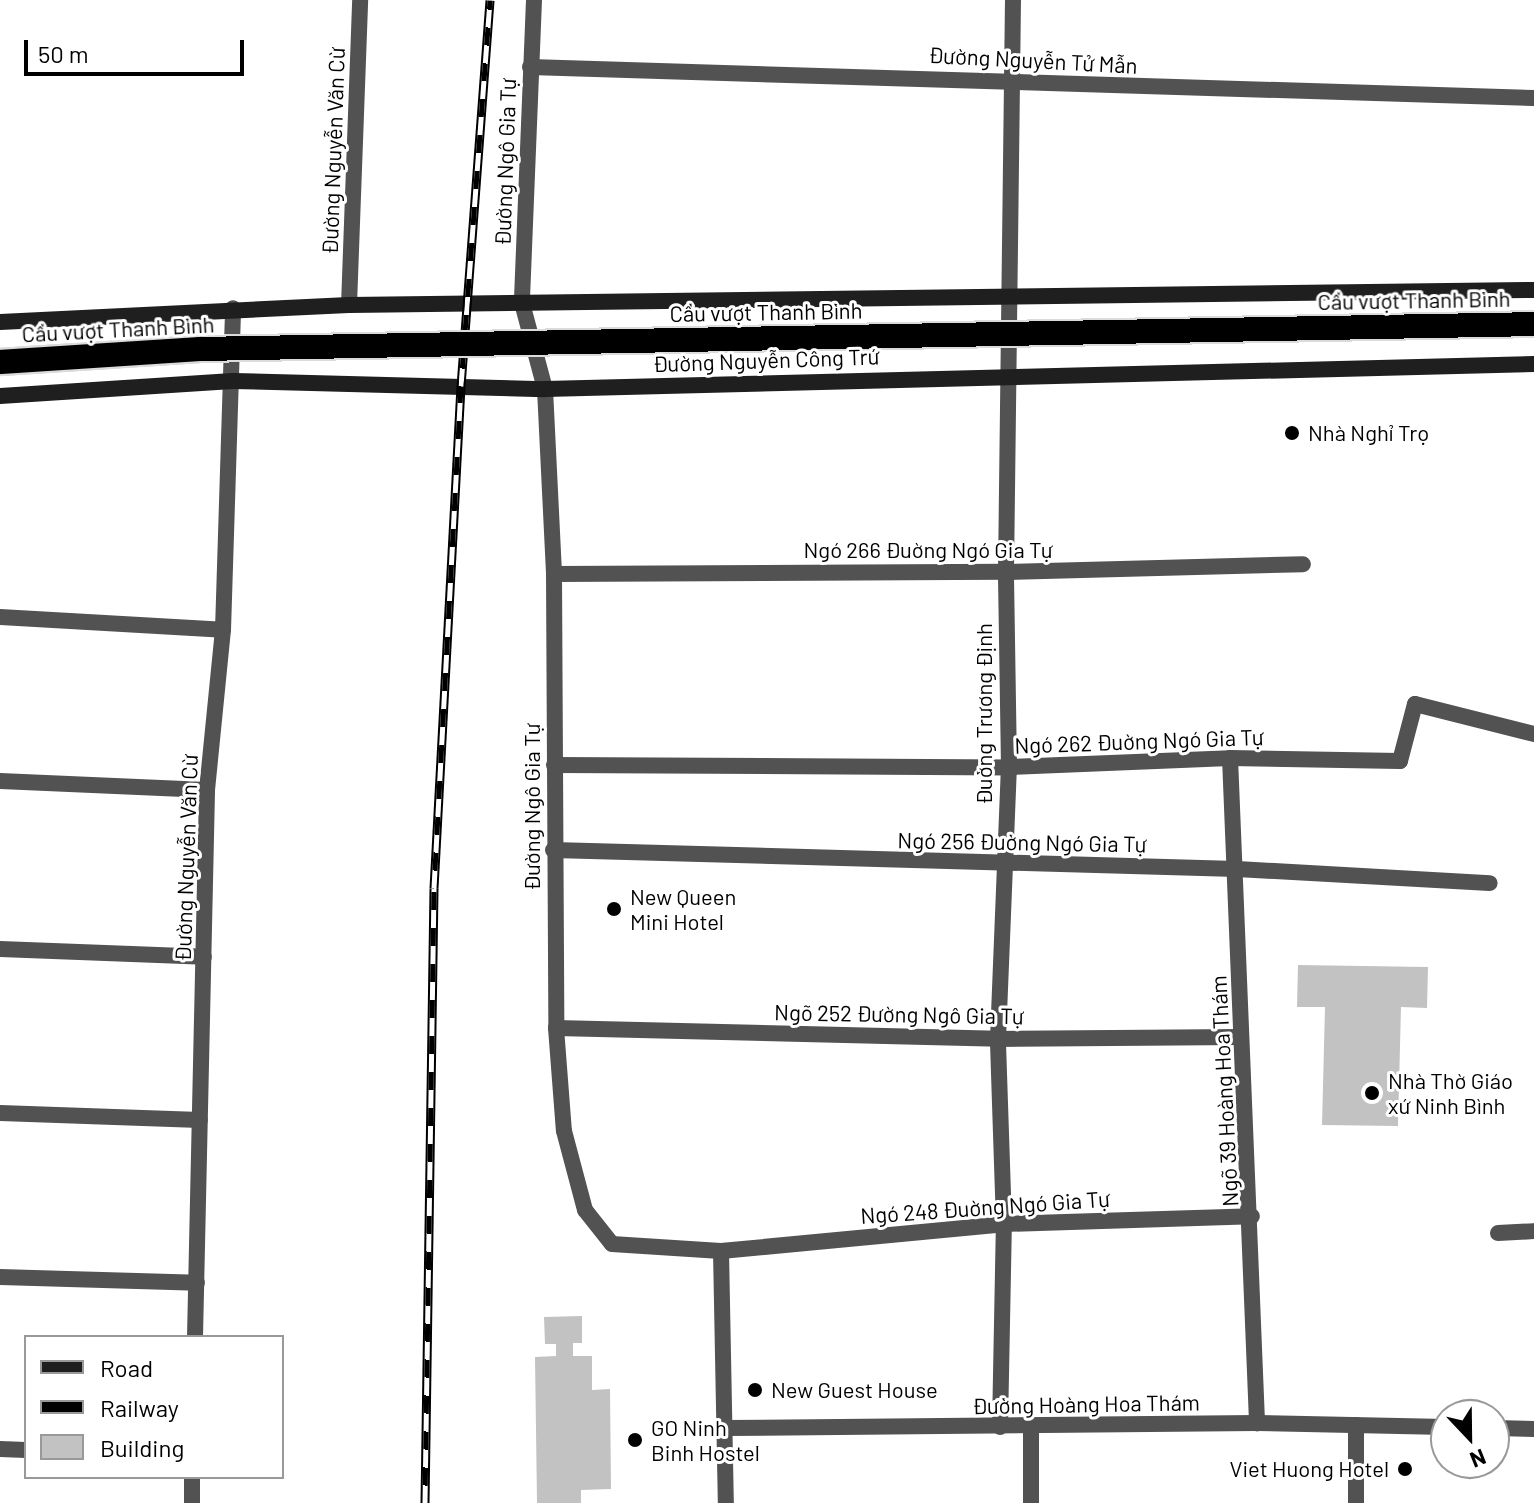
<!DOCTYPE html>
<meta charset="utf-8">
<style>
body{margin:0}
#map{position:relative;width:1534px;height:1503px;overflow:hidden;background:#fff;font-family:Barlow,sans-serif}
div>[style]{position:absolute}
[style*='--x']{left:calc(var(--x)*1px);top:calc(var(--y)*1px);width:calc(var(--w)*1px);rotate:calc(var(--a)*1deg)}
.building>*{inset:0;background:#c2c2c2}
.street>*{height:16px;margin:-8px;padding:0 8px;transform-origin:8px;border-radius:8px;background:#525252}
.secondary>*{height:16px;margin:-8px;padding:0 8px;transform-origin:8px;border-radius:8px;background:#1f1f1f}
.rail>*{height:9px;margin-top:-4.5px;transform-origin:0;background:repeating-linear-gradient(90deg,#fff 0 18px,#000 0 36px);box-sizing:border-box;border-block:2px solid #000}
.bridges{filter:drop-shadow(2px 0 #dbdbdb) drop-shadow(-2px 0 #dbdbdb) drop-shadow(0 2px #dbdbdb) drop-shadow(0 -2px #dbdbdb)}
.highway-bridge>*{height:24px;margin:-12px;padding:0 12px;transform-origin:12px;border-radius:12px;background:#000}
.dots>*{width:22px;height:22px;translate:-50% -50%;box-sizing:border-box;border:4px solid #fff;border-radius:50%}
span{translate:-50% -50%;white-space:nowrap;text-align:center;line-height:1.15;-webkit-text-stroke:6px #fff;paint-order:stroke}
.street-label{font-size:22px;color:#000}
.poi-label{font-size:22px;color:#000}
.left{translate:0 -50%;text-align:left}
.right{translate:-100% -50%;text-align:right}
.legend{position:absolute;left:24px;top:1335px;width:260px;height:144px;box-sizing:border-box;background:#fff;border:2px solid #999;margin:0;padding:10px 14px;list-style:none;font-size:24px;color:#000}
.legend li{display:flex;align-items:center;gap:16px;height:40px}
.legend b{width:40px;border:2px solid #999}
.north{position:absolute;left:1430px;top:1399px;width:80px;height:80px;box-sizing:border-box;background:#fff;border:2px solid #999;border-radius:50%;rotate:158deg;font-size:22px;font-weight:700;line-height:32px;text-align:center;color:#000}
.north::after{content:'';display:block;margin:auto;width:28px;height:36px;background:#000;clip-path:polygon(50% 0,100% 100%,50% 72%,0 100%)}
.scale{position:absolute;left:24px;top:40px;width:220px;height:36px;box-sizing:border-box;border:4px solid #000;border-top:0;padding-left:10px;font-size:24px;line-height:28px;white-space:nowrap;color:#000;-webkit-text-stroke:6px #fff;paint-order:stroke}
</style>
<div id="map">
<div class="building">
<i style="clip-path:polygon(1298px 965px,1428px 967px,1427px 1008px,1401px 1007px,1398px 1126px,1322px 1125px,1325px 1007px,1297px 1007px)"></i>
<i style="clip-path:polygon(582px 1316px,582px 1343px,573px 1343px,573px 1356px,592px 1356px,592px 1390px,610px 1389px,611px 1489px,581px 1490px,581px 1503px,537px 1503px,535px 1357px,556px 1356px,556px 1344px,545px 1344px,544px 1317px)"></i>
</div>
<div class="street">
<i style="--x:534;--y:0;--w:303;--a:92.3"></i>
<i style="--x:522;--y:303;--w:89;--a:75"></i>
<i style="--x:545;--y:389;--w:185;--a:87.2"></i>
<i style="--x:554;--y:574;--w:454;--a:89.7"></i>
<i style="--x:556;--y:1028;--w:103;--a:85.6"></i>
<i style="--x:564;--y:1131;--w:82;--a:75.1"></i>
<i style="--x:585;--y:1210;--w:43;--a:51.5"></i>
<i style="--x:612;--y:1244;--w:109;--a:3.7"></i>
<i style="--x:721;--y:1251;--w:252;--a:88.9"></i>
<i style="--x:530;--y:67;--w:1004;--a:1.77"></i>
<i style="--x:349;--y:305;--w:305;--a:-87.9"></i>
<i style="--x:554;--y:574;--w:452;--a:-0.3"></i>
<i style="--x:1006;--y:572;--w:297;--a:-1.5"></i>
<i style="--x:0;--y:617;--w:223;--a:3.3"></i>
<i style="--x:1230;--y:758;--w:666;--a:87.67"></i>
<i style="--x:554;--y:765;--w:455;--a:0.3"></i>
<i style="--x:1009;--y:767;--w:221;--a:-2.3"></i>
<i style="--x:1230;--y:758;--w:170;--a:1"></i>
<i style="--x:1400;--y:761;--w:59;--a:-75.3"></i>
<i style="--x:1415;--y:704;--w:123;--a:14.1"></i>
<i style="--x:0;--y:781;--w:207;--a:2.5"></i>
<i style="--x:553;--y:850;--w:684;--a:1.59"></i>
<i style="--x:1237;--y:869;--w:253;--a:3.2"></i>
<i style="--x:0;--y:949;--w:204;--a:2.2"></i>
<i style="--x:556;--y:1028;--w:442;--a:1.4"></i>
<i style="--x:998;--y:1039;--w:243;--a:-0.5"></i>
<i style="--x:0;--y:1113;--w:200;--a:2"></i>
<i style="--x:1498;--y:1233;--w:36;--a:-3"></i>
<i style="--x:721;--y:1251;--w:284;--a:-5.4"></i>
<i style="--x:1004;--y:1224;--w:248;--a:-1.8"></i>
<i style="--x:0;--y:1277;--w:197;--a:1.7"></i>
<i style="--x:195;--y:1337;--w:547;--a:-88.74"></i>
<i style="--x:207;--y:790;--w:161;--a:-84.3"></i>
<i style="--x:223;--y:630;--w:322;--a:-88.2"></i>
<i style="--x:1356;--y:1425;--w:78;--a:90"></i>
<i style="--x:1000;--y:1427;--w:203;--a:-88.9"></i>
<i style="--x:1004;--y:1224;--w:185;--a:-91.9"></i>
<i style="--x:998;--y:1039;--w:272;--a:-87.7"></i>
<i style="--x:1009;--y:767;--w:195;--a:-90.9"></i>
<i style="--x:1006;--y:572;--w:572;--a:-89.3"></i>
<i style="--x:726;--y:1428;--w:531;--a:-0.54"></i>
<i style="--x:1257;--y:1423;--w:189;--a:1.2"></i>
<i style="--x:1494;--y:1428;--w:40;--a:1.4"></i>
<i style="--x:1031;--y:1429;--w:74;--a:90"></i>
<i style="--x:0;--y:1449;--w:26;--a:2"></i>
<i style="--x:192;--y:1503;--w:26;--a:-90"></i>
</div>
<div class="secondary">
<i style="--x:0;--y:322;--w:349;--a:-2.8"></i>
<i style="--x:349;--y:305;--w:1185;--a:-0.73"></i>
<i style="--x:0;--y:396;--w:233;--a:-3.7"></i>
<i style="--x:233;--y:381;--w:312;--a:1.5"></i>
<i style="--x:545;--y:389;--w:989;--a:-1.45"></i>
</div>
<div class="rail">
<i style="--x:425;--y:1503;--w:615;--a:-89.16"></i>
<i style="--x:434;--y:888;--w:503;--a:-86.92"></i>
<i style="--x:461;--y:386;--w:387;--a:-85.7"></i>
</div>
<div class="bridges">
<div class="highway-bridge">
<i style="--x:0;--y:362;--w:200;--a:-3.7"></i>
<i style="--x:200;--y:349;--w:1334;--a:-1.07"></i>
</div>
</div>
<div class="dots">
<i style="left:1292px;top:433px;background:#000"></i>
<i style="left:614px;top:909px;background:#000"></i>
<i style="left:1372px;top:1093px;background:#000"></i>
<i style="left:755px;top:1390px;background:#000"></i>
<i style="left:635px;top:1440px;background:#000"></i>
<i style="left:1405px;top:1469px;background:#000"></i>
</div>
<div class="street-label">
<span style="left:1033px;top:60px;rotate:3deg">Đường Nguyễn Tử Mẫn</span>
<span style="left:333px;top:151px;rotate:-88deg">Đường Nguyễn Văn Cừ</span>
<span style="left:505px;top:162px;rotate:-88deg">Đường Ngô Gia Tự</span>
<span style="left:1414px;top:300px;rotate:-1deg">Cầu vượt Thanh Bình</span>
<span style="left:766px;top:312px;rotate:-1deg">Cầu vượt Thanh Bình</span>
<span style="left:118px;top:329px;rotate:-3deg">Cầu vượt Thanh Bình</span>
<span style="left:766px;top:360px;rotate:-2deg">Đường Nguyễn Công Trứ</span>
<span style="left:928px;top:550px">Ngó 266 Đuờng Ngó Gia Tự</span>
<span style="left:984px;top:714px;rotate:-90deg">Đuờng Trương Định</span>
<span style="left:1139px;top:741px;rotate:-2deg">Ngó 262 Đuờng Ngó Gia Tự</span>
<span style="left:532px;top:807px;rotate:-90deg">Đường Ngô Gia Tự</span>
<span style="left:1022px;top:842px;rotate:1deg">Ngó 256 Đuờng Ngó Gia Tự</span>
<span style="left:186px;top:858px;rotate:-88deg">Đường Nguyễn Văn Cừ</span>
<span style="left:899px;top:1014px;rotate:1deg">Ngõ 252 Đường Ngô Gia Tự</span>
<span style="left:1224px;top:1091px;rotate:-93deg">Ngõ 39 Hoàng Hoa Thám</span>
<span style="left:985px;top:1207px;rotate:-4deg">Ngó 248 Đuờng Ngó Gia Tự</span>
<span style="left:1086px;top:1404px;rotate:-1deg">Đường Hoàng Hoa Thám</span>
</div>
<div class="poi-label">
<span class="left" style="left:1308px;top:433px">Nhà Nghỉ Trọ</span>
<span class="left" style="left:630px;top:909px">New Queen<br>Mini Hotel</span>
<span class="left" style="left:1388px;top:1093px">Nhà Thờ Giáo<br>xứ Ninh Bình</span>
<span class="left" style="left:771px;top:1390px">New Guest House</span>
<span class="left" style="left:651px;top:1440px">GO Ninh<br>Binh Hostel</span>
<span class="right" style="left:1389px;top:1469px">Viet Huong Hotel</span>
</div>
<ul class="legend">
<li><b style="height:10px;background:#1f1f1f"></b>Road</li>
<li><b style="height:10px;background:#000"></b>Railway</li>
<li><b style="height:22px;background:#c2c2c2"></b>Building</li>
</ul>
<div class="north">N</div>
<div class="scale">50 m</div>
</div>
